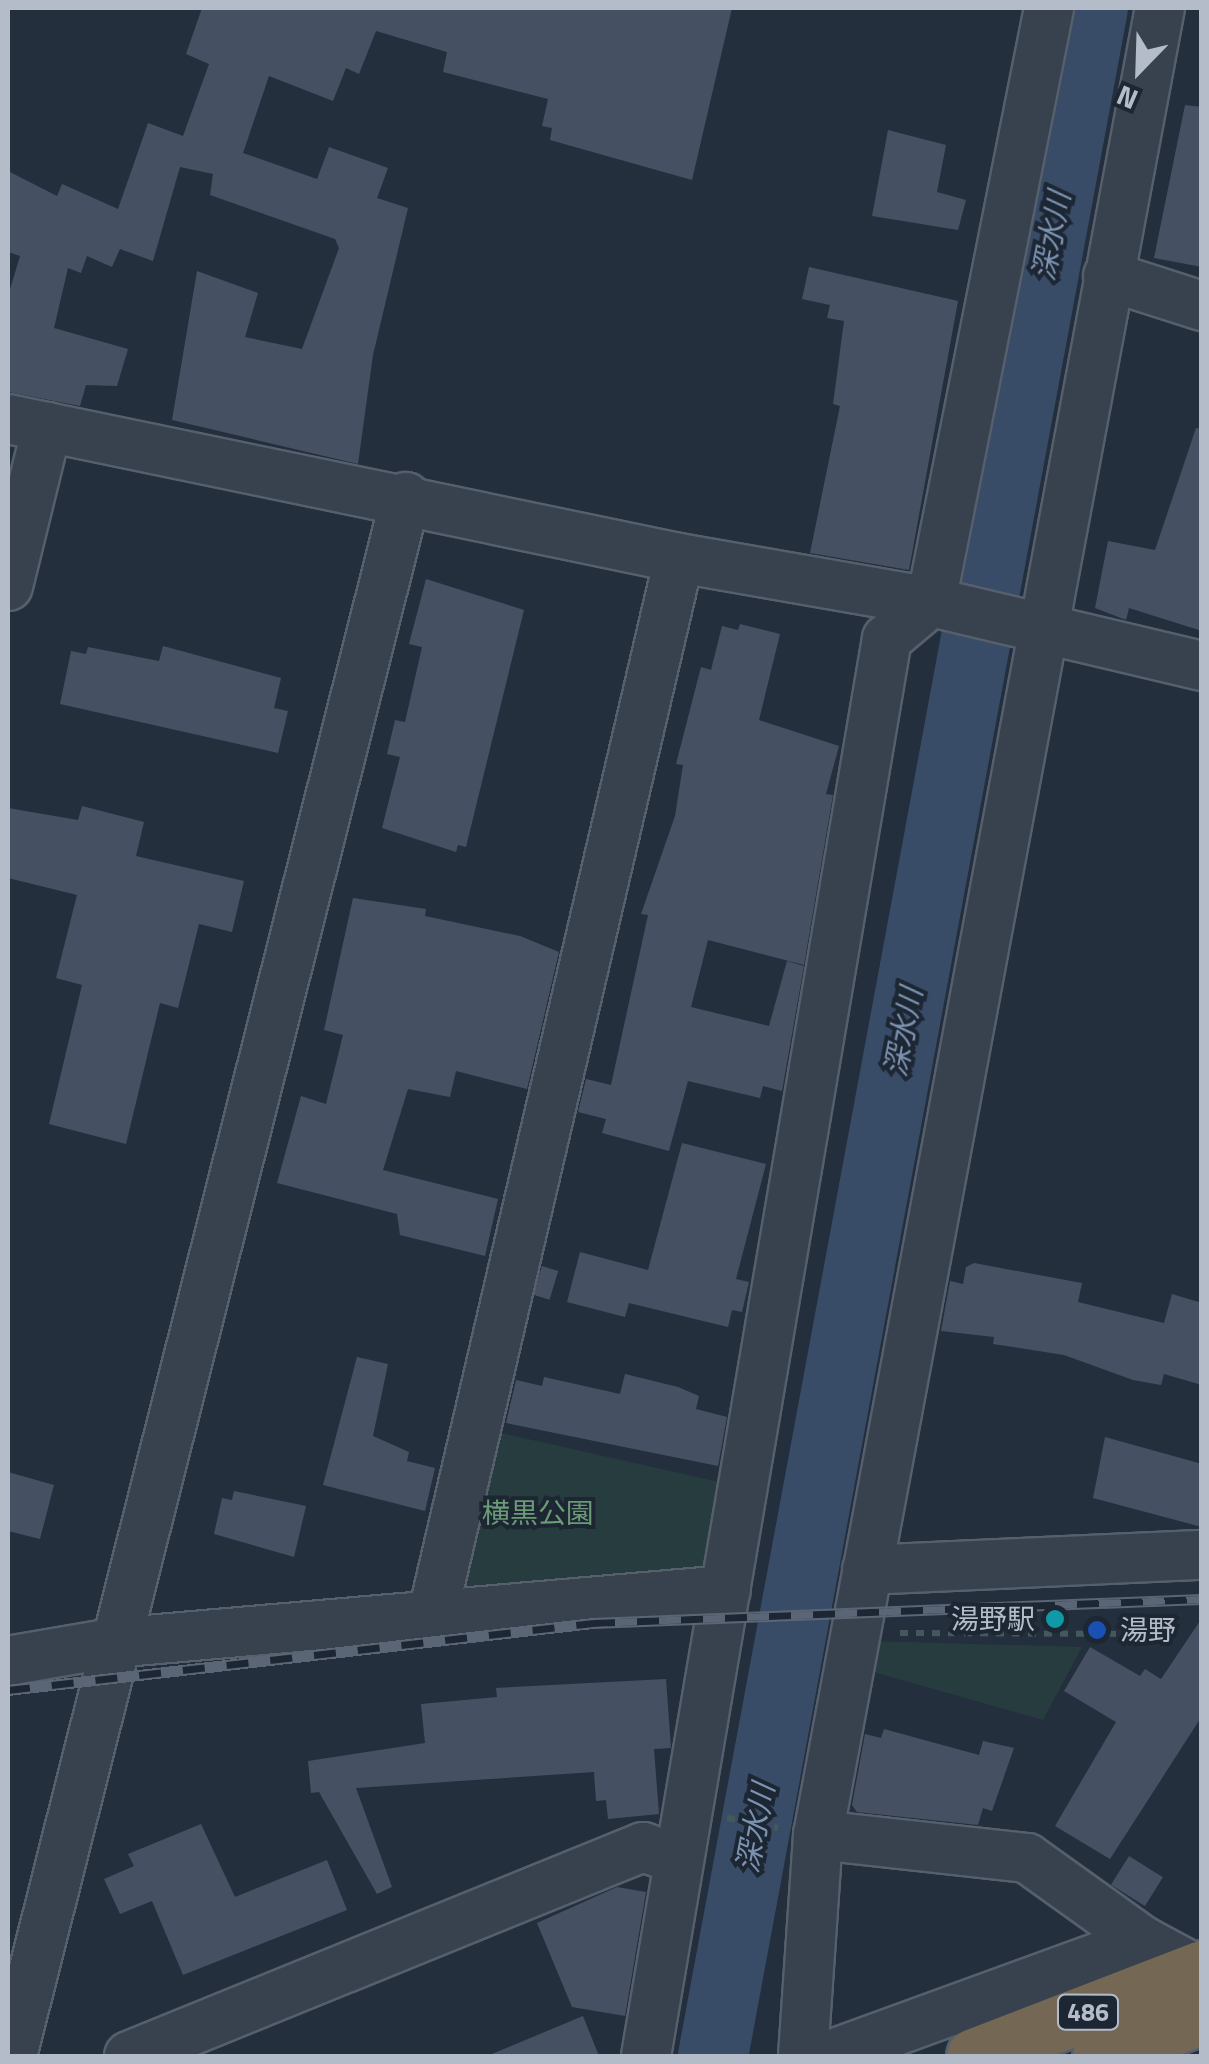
<!DOCTYPE html>
<meta charset="utf-8">
<style>
body{margin:0}
#map{position:relative;width:1209px;height:2064px;overflow:hidden;background:#242f3e;font-family:"Titillium Web","Noto Sans JP",sans-serif}
div>[style]{position:absolute}
[style*='--x']{left:calc(var(--x)*1px);top:calc(var(--y)*1px);width:calc(var(--w)*1px);rotate:calc(var(--a)*1deg)}
.green>*{inset:0;background:#263c3f}
.river>*{height:70px;margin:-35px;padding:0 35px;transform-origin:35px;border-radius:35px;background:#394c67}
.building>*{inset:0;background:#455162;transform-origin:0 0}
.path>*{height:6px;margin-top:-3px;transform-origin:0;background:repeating-linear-gradient(90deg,#44595c 0 8px,transparent 0 16px)}
.roads{filter:drop-shadow(2px 0 #565f6c) drop-shadow(-2px 0 #565f6c) drop-shadow(0 2px #565f6c) drop-shadow(0 -2px #565f6c)}
.minor>*{height:48px;margin:-24px;padding:0 24px;transform-origin:24px;border-radius:24px;background:#38414e}
.highway>*{height:55px;margin:-27.5px;padding:0 27.5px;transform-origin:27.5px;border-radius:27.5px;background:#746855}
.rail>*{height:11px;margin-top:-5.5px;transform-origin:0;background:repeating-linear-gradient(90deg,#1d2633 0 22px,#5a6575 0 44px);box-sizing:border-box;border-block:2px solid #5a6575}
.dots>*{width:28px;height:28px;translate:-50% -50%;box-sizing:border-box;border:5px solid #1d2633;border-radius:50%}
span{translate:-50% -50%;white-space:nowrap;text-align:center;line-height:1.15;-webkit-text-stroke:8px #1d2633;paint-order:stroke}
.shield-label span{padding:2px 8px;background:#1d2633;border:2px solid;border-radius:8px;-webkit-text-stroke-width:0}
.shield-label{font-size:25px;color:#b4bcc9;font-weight:700}
.park-label{font-size:28px;color:#6b9a76}
.poi-label{font-size:28px;color:#b4bcc9}
.right{translate:-100% -50%;text-align:right}
.left{translate:0 -50%;text-align:left}
.water-label{font-size:30px;color:#7c92b1;font-style:italic}
.frame{position:absolute;inset:0;border:10px solid #b4bcc9;pointer-events:none}
.north{position:absolute;left:1089px;top:20px;width:100px;height:100px;-webkit-text-stroke:8px #1d2633;paint-order:stroke;rotate:203deg;font-size:28px;font-weight:700;line-height:40px;text-align:center;color:#b4bcc9}
.north::after{content:'';display:block;margin:auto;width:35px;height:45px;background:#b4bcc9;clip-path:polygon(50% 0,100% 100%,50% 72%,0 100%)}
</style>
<div id="map">
<div class="green">
<i style="clip-path:polygon(488px 1430px,728px 1484px,715px 1569px,461px 1592px)"></i>
<i style="clip-path:polygon(872px 1641px,1082px 1647px,1043px 1720px,867px 1670px)"></i>
</div>
<div class="river">
<i style="--x:713;--y:2056;--w:2083;--a:-79.49"></i>
</div>
<div class="building">
<i style="clip-path:polygon(202px 8px,732px 8px,692px 180px,550px 140px,552px 128px,542px 126px,548px 99px,443px 72px,447px 52px,376px 31px,359px 74px,346px 68px,333px 101px,269px 76px,243px 153px,317px 179px,329px 147px,388px 168px,377px 198px,408px 208px,373px 355px,358px 464px,172px 420px,197px 271px,258px 293px,245px 337px,302px 349px,339px 248px,335px 239px,210px 195px,213px 174px,180px 167px,153px 261px,120px 249px,112px 267px,87px 256px,81px 273px,68px 268px,54px 328px,128px 349px,117px 386px,86px 385px,80px 406px,8px 392px,8px 296px,20px 256px,8px 252px,8px 171px,57px 196px,62px 184px,118px 209px,148px 123px,183px 136px,209px 64px,186px 54px)"></i>
<i style="clip-path:polygon(1185px 105px,1202px 107px,1202px 267px,1154px 258px)"></i>
<i style="clip-path:polygon(888px 130px,946px 145px,937px 192px,966px 200px,958px 230px,872px 216px)"></i>
<i style="clip-path:polygon(809px 267px,958px 301px,909px 570px,810px 553px,840px 406px,833px 404px,844px 321px,827px 318px,830px 305px,802px 299px)"></i>
<i style="clip-path:polygon(1196px 428px,1202px 429px,1202px 631px,1129px 608px,1126px 620px,1095px 608px,1108px 541px,1155px 550px)"></i>
<i style="clip-path:polygon(426px 579px,524px 610px,466px 847px,458px 845px,456px 852px,382px 828px,400px 757px,387px 754px,395px 720px,405px 722px,422px 647px,409px 644px)"></i>
<i style="clip-path:polygon(740px 624px,780px 634px,759px 720px,839px 746px,826px 794px,833px 795px,804px 965px,708px 940px,691px 1007px,769px 1026px,787px 961px,804px 966px,782px 1091px,763px 1086px,760px 1098px,688px 1081px,669px 1151px,602px 1133px,606px 1119px,578px 1112px,586px 1079px,611px 1085px,648px 915px,641px 914px,675px 816px,683px 765px,676px 764px,701px 667px,711px 670px,722px 626px,738px 630px)"></i>
<i style="clip-path:polygon(163px 646px,281px 678px,274px 708px,288px 711px,278px 753px,60px 704px,71px 651px,86px 654px,88px 647px,159px 661px)"></i>
<i style="clip-path:polygon(82px 806px,144px 822px,136px 856px,244px 881px,232px 932px,199px 924px,178px 1008px,160px 1003px,126px 1144px,49px 1124px,82px 985px,56px 978px,77px 895px,8px 878px,8px 808px,78px 820px)"></i>
<i style="clip-path:polygon(353px 898px,426px 909px,425px 916px,520px 936px,559px 952px,527px 1089px,456px 1071px,450px 1097px,408px 1089px,383px 1170px,498px 1199px,485px 1256px,400px 1235px,397px 1214px,277px 1183px,301px 1096px,326px 1104px,343px 1035px,324px 1030px)"></i>
<i style="clip-path:polygon(682px 1143px,766px 1164px,736px 1279px,749px 1282px,742px 1312px,732px 1310px,728px 1327px,629px 1303px,625px 1317px,567px 1302px,580px 1252px,648px 1270px)"></i>
<i style="clip-path:polygon(974px 1263px,1082px 1283px,1078px 1302px,1164px 1323px,1172px 1294px,1202px 1303px,1202px 1385px,1164px 1374px,1161px 1385px,1133px 1380px,1064px 1355px,993px 1344px,994px 1337px,941px 1331px,950px 1281px,963px 1284px,966px 1267px)"></i>
<i style="left:542px;top:1266px;width:17px;height:30px;rotate:17deg"></i>
<i style="clip-path:polygon(357px 1357px,388px 1364px,373px 1436px,409px 1452px,407px 1461px,435px 1468px,425px 1511px,323px 1485px)"></i>
<i style="clip-path:polygon(625px 1374px,678px 1387px,699px 1396px,696px 1409px,727px 1417px,718px 1466px,506px 1423px,516px 1380px,542px 1386px,544px 1377px,620px 1394px)"></i>
<i style="clip-path:polygon(1105px 1437px,1202px 1464px,1202px 1527px,1093px 1498px)"></i>
<i style="clip-path:polygon(8px 1472px,54px 1485px,40px 1539px,8px 1531px)"></i>
<i style="clip-path:polygon(234px 1491px,306px 1506px,294px 1557px,214px 1534px,222px 1498px,232px 1500px)"></i>
<i style="clip-path:polygon(1202px 1618px,1202px 1716px,1110px 1859px,1055px 1826px,1116px 1722px,1064px 1691px,1090px 1647px,1140px 1676px,1145px 1669px,1161px 1679px)"></i>
<i style="clip-path:polygon(666px 1679px,671px 1748px,654px 1749px,659px 1814px,608px 1819px,606px 1800px,596px 1801px,594px 1772px,356px 1788px,392px 1887px,377px 1894px,319px 1792px,311px 1793px,308px 1761px,425px 1743px,421px 1704px,497px 1697px,496px 1688px)"></i>
<i style="clip-path:polygon(884px 1729px,979px 1755px,983px 1741px,1014px 1748px,992px 1811px,983px 1808px,978px 1825px,857px 1812px,852px 1805px,865px 1734px,881px 1738px)"></i>
<i style="clip-path:polygon(201px 1824px,235px 1897px,327px 1860px,347px 1910px,183px 1975px,152px 1901px,120px 1914px,104px 1879px,134px 1866px,128px 1854px)"></i>
<i style="left:1129px;top:1856px;width:40px;height:34px;rotate:32deg"></i>
<i style="clip-path:polygon(617px 1887px,646px 1892px,625px 2016px,572px 2007px,537px 1923px)"></i>
<i style="clip-path:polygon(583px 2016px,599px 2056px,487px 2056px)"></i>
</div>
<div class="path">
<i style="--x:900;--y:1633;--w:269;--a:0.2"></i>
<i style="--x:1169;--y:1634;--w:10;--a:-79"></i>
<i style="--x:727;--y:1818;--w:52;--a:11.1"></i>
</div>
<div class="roads">
<div class="minor">
<i style="--x:1108;--y:276;--w:99;--a:17.7"></i>
<i style="--x:8;--y:419;--w:685;--a:11.7"></i>
<i style="--x:679;--y:558;--w:256;--a:9.9"></i>
<i style="--x:931;--y:602;--w:278;--a:13.3"></i>
<i style="--x:8;--y:586;--w:164;--a:-76.2"></i>
<i style="--x:867;--y:1570;--w:335;--a:-2.6"></i>
<i style="--x:433;--y:1613;--w:1083;--a:-76.87"></i>
<i style="--x:8;--y:1661;--w:106;--a:-9.8"></i>
<i style="--x:112;--y:1643;--w:616;--a:-4.93"></i>
<i style="--x:818;--y:1835;--w:210;--a:6.3"></i>
<i style="--x:1027;--y:1858;--w:143;--a:35.6"></i>
<i style="--x:1143;--y:1941;--w:61;--a:28.2"></i>
<i style="--x:12;--y:2056;--w:1608;--a:-75.82"></i>
<i style="--x:129;--y:2056;--w:555;--a:-22.13"></i>
<i style="--x:643;--y:1847;--w:37;--a:20"></i>
<i style="--x:646;--y:2056;--w:1437;--a:-80.35"></i>
<i style="--x:887;--y:639;--w:57;--a:-40.1"></i>
<i style="--x:931;--y:602;--w:606;--a:-78.76"></i>
<i style="--x:803;--y:2056;--w:222;--a:-86.1"></i>
<i style="--x:818;--y:1835;--w:1859;--a:-79.4"></i>
<i style="--x:827;--y:2056;--w:336;--a:-20"></i>
</div>
<div class="highway">
<i style="--x:974;--y:2056;--w:244;--a:-21.1"></i>
<i style="--x:1100;--y:2056;--w:110;--a:-21.4"></i>
</div>
</div>
<div class="rail">
<i style="--x:8;--y:1690;--w:589;--a:-6.53"></i>
<i style="--x:593;--y:1623;--w:609;--a:-2.26"></i>
</div>
<div class="dots">
<i style="left:1055px;top:1619px;background:#0f9aa8"></i>
<i style="left:1097px;top:1630px;background:#1a4fb4"></i>
</div>
<div class="shield-label">
<span style="left:1088px;top:2012px">486</span>
</div>
<div class="park-label">
<span style="left:538px;top:1513px">横黒公園</span>
</div>
<div class="poi-label">
<span class="right" style="left:1035px;top:1619px">湯野駅</span>
<span class="left" style="left:1120px;top:1630px">湯野</span>
</div>
<div class="water-label">
<span style="left:1051px;top:236px;rotate:-79deg">深水川</span>
<span style="left:903px;top:1032px;rotate:-79deg">深水川</span>
<span style="left:755px;top:1828px;rotate:-79deg">深水川</span>
</div>
<div class="frame"></div>
<div class="north">N</div>
</div>
